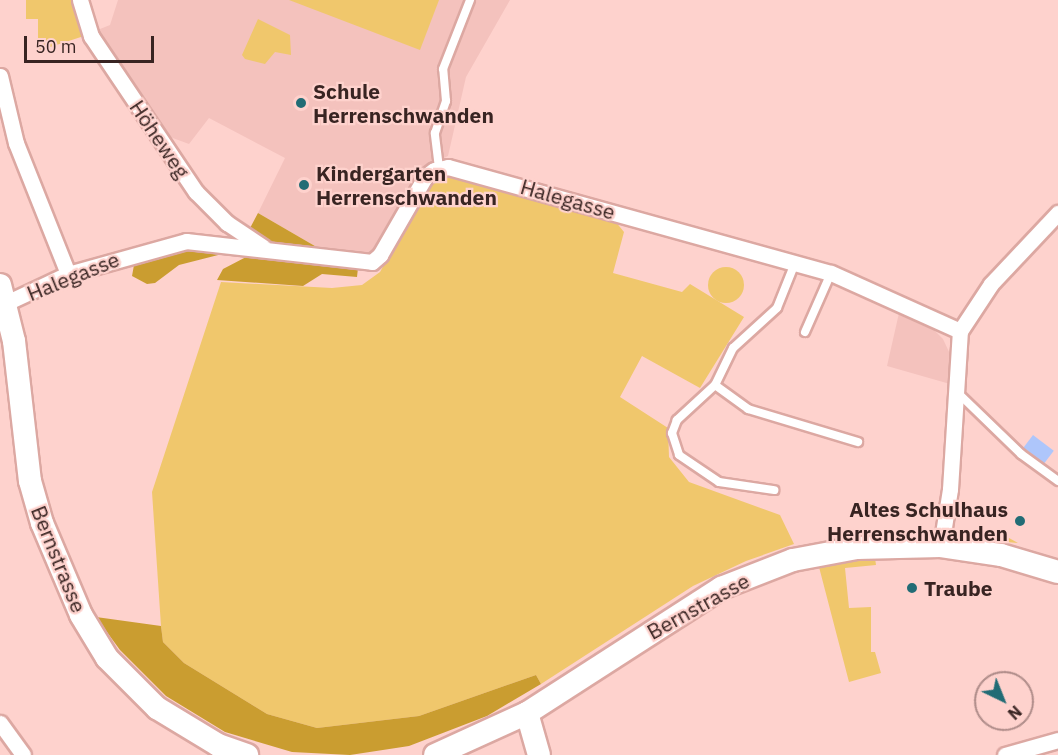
<!DOCTYPE html>
<meta charset="utf-8">
<style>
body{margin:0}
#map{position:relative;width:1058px;height:755px;overflow:hidden;background:#fed2cd;font-family:"IBM Plex Sans",sans-serif}
div>[style]{position:absolute}
[style*='--x']{left:calc(var(--x)*1px);top:calc(var(--y)*1px);width:calc(var(--w)*1px);rotate:calc(var(--a)*1deg)}
.built>*{inset:0;background:#f4c2bd}
.green>*{inset:0;background:#f0c76c}
.round{border-radius:50%}
.forest>*{inset:0;background:#ca9d30}
.water>*{inset:0;background:#aec6fb;transform-origin:0 0}
.roads{filter:drop-shadow(2px 0 #dca8a2) drop-shadow(-2px 0 #dca8a2) drop-shadow(0 2px #dca8a2) drop-shadow(0 -2px #dca8a2)}
.lane>*{height:8px;margin:-4px;padding:0 4px;transform-origin:4px;border-radius:4px;background:#fff}
.street>*{height:15px;margin:-7.5px;padding:0 7.5px;transform-origin:7.5px;border-radius:7.5px;background:#fff}
.secondary>*{height:22px;margin:-11px;padding:0 11px;transform-origin:11px;border-radius:11px;background:#fff}
.dots>*{width:16px;height:16px;translate:-50% -50%;box-sizing:border-box;border:3px solid #fed2cd;border-radius:50%}
span{translate:-50% -50%;white-space:nowrap;text-align:center;line-height:1.15;-webkit-text-stroke:4.5px #fed2cd;paint-order:stroke}
.poi-label{font-size:21px;color:#382422;font-weight:700}
.left{translate:0 -50%;text-align:left}
.right{translate:-100% -50%;text-align:right}
.street-label{font-size:21px;color:#382422}
.north{position:absolute;left:974px;top:671px;width:60px;height:60px;box-sizing:border-box;background:#fed2cd;border:2px solid #af8c89;border-radius:50%;rotate:137deg;font-size:16px;font-weight:700;line-height:24px;text-align:center;color:#382422}
.north::after{content:'';display:block;margin:auto;width:21px;height:27px;background:#226c75;clip-path:polygon(50% 0,100% 100%,50% 72%,0 100%)}
.scale{position:absolute;left:24px;top:36px;width:130px;height:27px;box-sizing:border-box;border:3px solid #382422;border-top:0;padding-left:8px;font-size:18px;line-height:21px;white-space:nowrap;color:#382422;-webkit-text-stroke:4px #fed2cd;paint-order:stroke}
</style>
<div id="map">
<div class="built">
<i style="clip-path:polygon(118px 0,510px 0,466px 77px,448px 156px,425px 167px,418px 176px,372px 254px,320px 249px,258px 213px,285px 158px,209px 118px,189px 144px,162px 134px,95px 31px,110px 25px)"></i>
<i style="clip-path:polygon(899px 313px,933px 329px,943px 339px,950px 354px,950px 384px,887px 366px)"></i>
</div>
<div class="green">
<i style="clip-path:polygon(26px 0,75px 0,84px 36px,38px 51px,38px 19px,26px 19px)"></i>
<i style="clip-path:polygon(289px 0,439px 0,420px 50px)"></i>
<i style="clip-path:polygon(258px 19px,290px 35px,291px 55px,275px 52px,265px 64px,245px 59px,242px 55px)"></i>
<i style="clip-path:polygon(447px 173px,615px 221px,624px 232px,613px 273px,682px 292px,690px 284px,744px 317px,700px 388px,642px 356px,620px 397px,668px 428px,669px 457px,689px 482px,780px 515px,794px 544px,746px 561px,693px 586px,541px 684px,536px 675px,419px 716px,317px 728px,267px 714px,184px 663px,163px 642px,161px 626px,152px 492px,221px 282px,332px 288px,362px 285px,380px 272px,430px 182px)"></i>
<i class="round" style="left:708px;top:267px;width:36px;height:36px"></i>
<i style="clip-path:polygon(959px 528px,1009px 538px,1018px 543px,972px 539px)"></i>
<i style="clip-path:polygon(875px 558px,876px 565px,845px 568px,849px 608px,871px 607px,871px 652px,875px 652px,881px 673px,849px 682px,819px 567px)"></i>
</div>
<div class="forest">
<i style="clip-path:polygon(258px 213px,320px 249px,337px 251px,358px 268px,357px 277px,322px 274px,303px 286px,217px 280px,223px 269px,248px 256px,267px 258px,249px 230px)"></i>
<i style="clip-path:polygon(200px 248px,226px 253px,179px 265px,155px 283px,147px 284px,132px 276px,134px 265px,146px 258px)"></i>
<i style="clip-path:polygon(96px 617px,161px 626px,163px 642px,184px 663px,267px 714px,317px 728px,419px 716px,536px 675px,541px 684px,487px 716px,409px 746px,350px 755px,292px 752px,225px 732px,166px 696px,120px 650px)"></i>
</div>
<div class="water">
<i style="left:1033px;top:435px;width:26px;height:16px;rotate:37deg"></i>
</div>
<div class="roads">
<div class="lane">
<i style="--x:439;--y:168;--w:35;--a:-97"></i>
<i style="--x:435;--y:133;--w:34;--a:-71"></i>
<i style="--x:446;--y:101;--w:32;--a:-95"></i>
<i style="--x:443;--y:69;--w:74;--a:-68.6"></i>
<i style="--x:795;--y:263;--w:48;--a:111.8"></i>
<i style="--x:777;--y:308;--w:59;--a:137.7"></i>
<i style="--x:733;--y:348;--w:41;--a:115.9"></i>
<i style="--x:715;--y:385;--w:41;--a:36"></i>
<i style="--x:748;--y:409;--w:115;--a:16.7"></i>
<i style="--x:805;--y:332;--w:64;--a:-66.2"></i>
<i style="--x:715;--y:385;--w:52;--a:137.4"></i>
<i style="--x:677;--y:420;--w:14;--a:111"></i>
<i style="--x:672;--y:433;--w:23;--a:72"></i>
<i style="--x:679;--y:455;--w:48;--a:34"></i>
<i style="--x:719;--y:482;--w:56;--a:8.3"></i>
<i style="--x:958;--y:393;--w:88;--a:44.1"></i>
<i style="--x:1021;--y:454;--w:46;--a:36.1"></i>
</div>
<div class="street">
<i style="--x:80;--y:0;--w:38;--a:73"></i>
<i style="--x:91;--y:36;--w:188;--a:56.1"></i>
<i style="--x:196;--y:192;--w:44;--a:45"></i>
<i style="--x:227;--y:223;--w:43;--a:33.7"></i>
<i style="--x:0;--y:76;--w:69;--a:76.6"></i>
<i style="--x:16;--y:143;--w:141;--a:68.3"></i>
<i style="--x:6;--y:303;--w:68;--a:-25.1"></i>
<i style="--x:68;--y:274;--w:123;--a:-15.6"></i>
<i style="--x:186;--y:241;--w:187;--a:6.4"></i>
<i style="--x:372;--y:262;--w:11;--a:-41"></i>
<i style="--x:380;--y:255;--w:90;--a:-60"></i>
<i style="--x:425;--y:177;--w:11;--a:-38"></i>
<i style="--x:434;--y:170;--w:14;--a:-12"></i>
<i style="--x:448;--y:167;--w:397;--a:15.5"></i>
<i style="--x:831;--y:273;--w:141;--a:24.2"></i>
<i style="--x:941;--y:546;--w:58;--a:-81"></i>
<i style="--x:950;--y:489;--w:158;--a:-86.4"></i>
<i style="--x:960;--y:331;--w:56;--a:-56.6"></i>
<i style="--x:991;--y:284;--w:98;--a:-46.7"></i>
<i style="--x:0;--y:723;--w:39;--a:54"></i>
<i style="--x:1005;--y:755;--w:55;--a:-15.8"></i>
</div>
<div class="secondary">
<i style="--x:0;--y:285;--w:58;--a:76"></i>
<i style="--x:14;--y:341;--w:141;--a:83.5"></i>
<i style="--x:30;--y:481;--w:44;--a:74.1"></i>
<i style="--x:42;--y:523;--w:100;--a:67"></i>
<i style="--x:81;--y:615;--w:50;--a:58.8"></i>
<i style="--x:107;--y:658;--w:71;--a:45"></i>
<i style="--x:157;--y:708;--w:71;--a:31.2"></i>
<i style="--x:218;--y:745;--w:31;--a:19"></i>
<i style="--x:527;--y:713;--w:44;--a:74.1"></i>
<i style="--x:435;--y:755;--w:101;--a:-24.5"></i>
<i style="--x:527;--y:713;--w:231;--a:-32.8"></i>
<i style="--x:721;--y:588;--w:77;--a:-21.3"></i>
<i style="--x:793;--y:560;--w:65;--a:-10.6"></i>
<i style="--x:857;--y:548;--w:84;--a:-1.4"></i>
<i style="--x:941;--y:546;--w:61;--a:8.5"></i>
<i style="--x:1001;--y:555;--w:59;--a:16.6"></i>
</div>
</div>
<div class="dots">
<i style="left:301px;top:103px;background:#226c75"></i>
<i style="left:304px;top:185px;background:#226c75"></i>
<i style="left:1020px;top:521px;background:#226c75"></i>
<i style="left:912px;top:588px;background:#226c75"></i>
</div>
<div class="poi-label">
<span class="left" style="left:313px;top:103px">Schule<br>Herrenschwanden</span>
<span class="left" style="left:316px;top:185px">Kindergarten<br>Herrenschwanden</span>
<span class="right" style="left:1008px;top:521px">Altes Schulhaus<br>Herrenschwanden</span>
<span class="left" style="left:924px;top:588px">Traube</span>
</div>
<div class="street-label">
<span style="left:160px;top:139px;rotate:56deg">Höheweg</span>
<span style="left:568px;top:199px;rotate:16deg">Halegasse</span>
<span style="left:73px;top:276px;rotate:-22deg">Halegasse</span>
<span style="left:59px;top:559px;rotate:68deg">Bernstrasse</span>
<span style="left:698px;top:606px;rotate:-29deg">Bernstrasse</span>
</div>
<div class="north">N</div>
<div class="scale">50 m</div>
</div>
